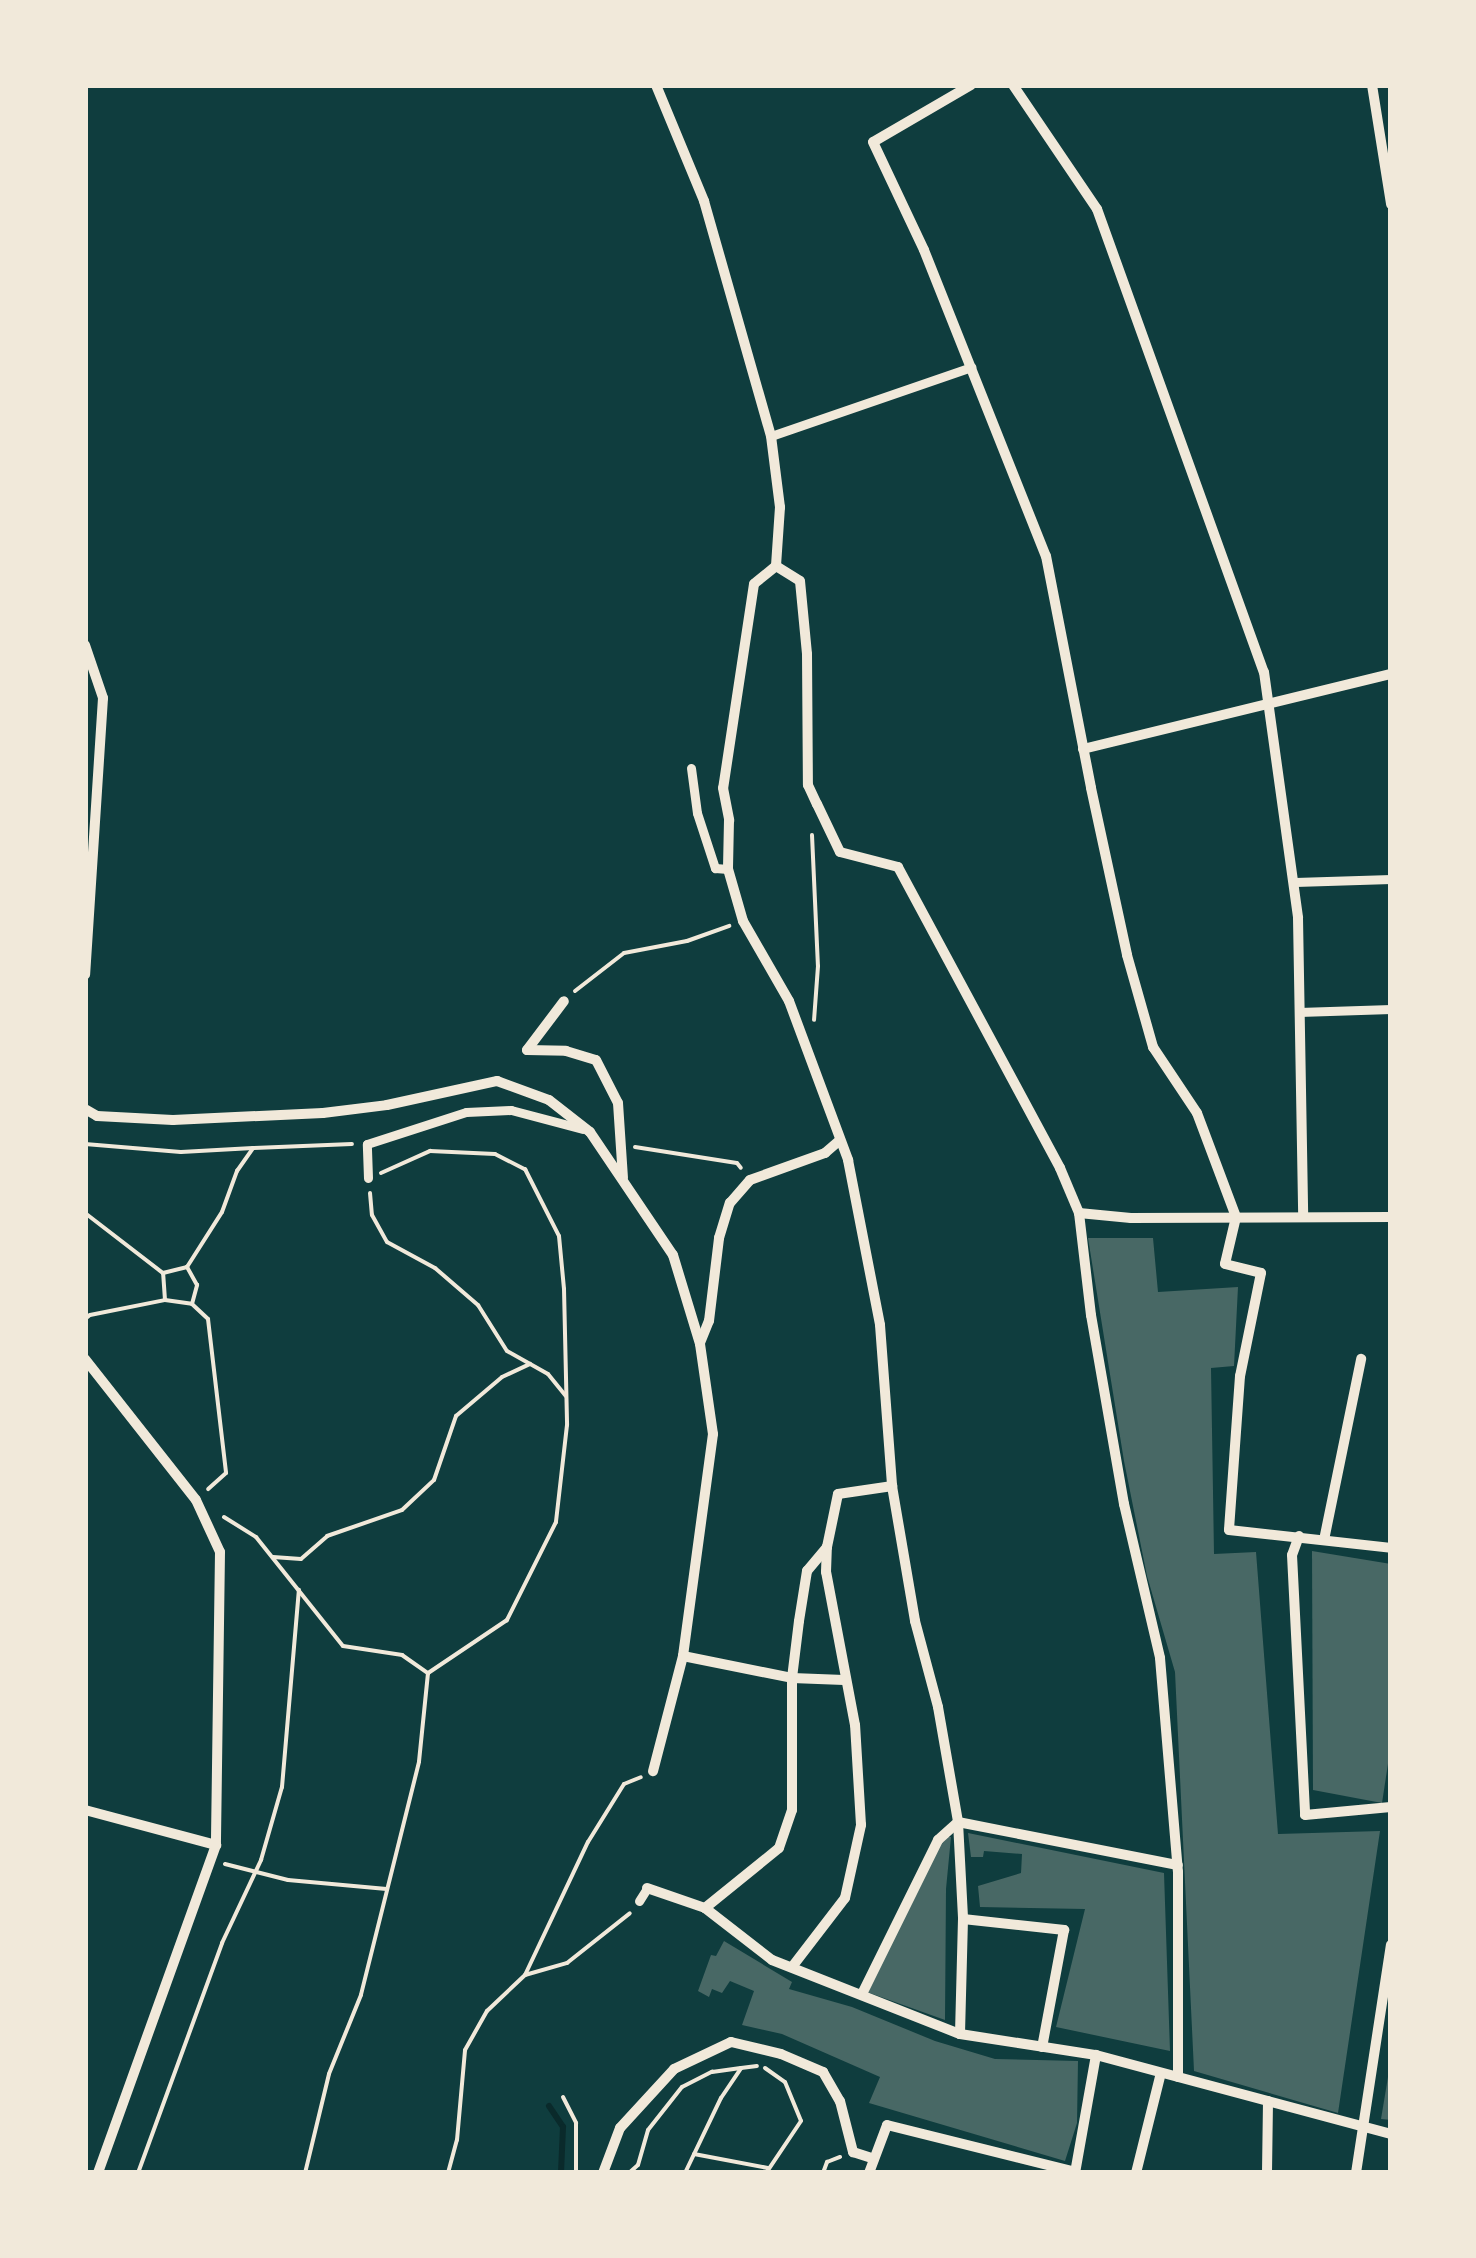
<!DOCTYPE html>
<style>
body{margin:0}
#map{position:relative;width:1476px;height:2258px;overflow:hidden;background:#0f3d3e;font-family:"Source Sans 3",sans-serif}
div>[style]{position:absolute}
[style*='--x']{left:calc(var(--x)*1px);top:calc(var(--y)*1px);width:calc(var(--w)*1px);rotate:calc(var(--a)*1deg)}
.stream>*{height:6px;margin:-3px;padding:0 3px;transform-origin:3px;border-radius:3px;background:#0a2a2b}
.building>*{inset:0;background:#486865}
.path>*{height:4px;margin:-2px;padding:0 2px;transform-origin:2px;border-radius:2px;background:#f1e9da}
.pedestrian>*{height:9px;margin:-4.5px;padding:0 4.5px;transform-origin:4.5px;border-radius:4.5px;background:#f1e9da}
.minor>*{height:10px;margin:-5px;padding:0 5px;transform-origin:5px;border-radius:5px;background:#f1e9da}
span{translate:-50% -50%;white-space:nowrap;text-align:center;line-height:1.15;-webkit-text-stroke:8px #f1e9da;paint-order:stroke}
.frame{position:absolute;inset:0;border:88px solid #f1e9da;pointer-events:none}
</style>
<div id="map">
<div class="stream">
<i style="--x:549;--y:2106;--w:25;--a:56"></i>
<i style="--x:563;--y:2127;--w:46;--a:92.5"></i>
</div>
<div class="building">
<i style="clip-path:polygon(1088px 1238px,1153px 1238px,1158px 1292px,1238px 1287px,1234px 1366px,1211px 1368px,1214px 1554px,1256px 1552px,1278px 1834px,1380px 1831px,1338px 2113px,1194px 2071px,1175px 1672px,1147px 1576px,1124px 1461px)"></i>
<i style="clip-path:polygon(1312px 1551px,1391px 1564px,1391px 1744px,1382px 1803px,1313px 1790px)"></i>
<i style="clip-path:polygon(968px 1833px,1164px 1873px,1170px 2051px,1056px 2027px,1085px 1909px,980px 1907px,978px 1886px,1021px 1873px,1022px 1854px,984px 1851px,983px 1857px,971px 1857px)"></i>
<i style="clip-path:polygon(942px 1837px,951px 1837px,946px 1889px,945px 2020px,867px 1992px)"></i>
<i style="clip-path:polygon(724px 1941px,792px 1982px,789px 1989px,852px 2007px,935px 2041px,995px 2059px,1078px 2061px,1077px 2123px,1065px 2161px,869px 2103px,880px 2077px,782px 2034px,742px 2025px,754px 1991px,730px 1981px,722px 1993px,712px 1989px,709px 1997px,698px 1991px,711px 1955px,716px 1956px)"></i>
<i style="clip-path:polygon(1389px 2071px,1391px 2071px,1391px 2120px,1381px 2119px)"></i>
</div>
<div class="path">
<i style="--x:812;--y:835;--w:131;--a:87.4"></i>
<i style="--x:818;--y:966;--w:54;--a:94.2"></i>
<i style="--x:575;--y:991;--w:62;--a:-37.8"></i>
<i style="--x:624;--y:953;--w:64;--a:-10.8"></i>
<i style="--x:687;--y:941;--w:45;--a:-19.7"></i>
<i style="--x:85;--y:1144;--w:96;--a:4.8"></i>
<i style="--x:181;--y:1152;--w:72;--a:-3.2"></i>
<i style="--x:635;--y:1147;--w:103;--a:8.9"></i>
<i style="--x:737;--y:1163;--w:6;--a:51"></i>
<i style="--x:381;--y:1173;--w:54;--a:-24.2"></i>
<i style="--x:430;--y:1151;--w:65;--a:2.6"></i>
<i style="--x:495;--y:1154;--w:34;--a:27"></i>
<i style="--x:525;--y:1169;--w:75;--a:63.1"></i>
<i style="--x:559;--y:1236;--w:53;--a:84.6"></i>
<i style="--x:564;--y:1289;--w:136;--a:88.7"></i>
<i style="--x:567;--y:1425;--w:98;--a:96.5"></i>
<i style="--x:556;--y:1522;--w:110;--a:116.6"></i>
<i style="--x:507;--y:1620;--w:95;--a:146.1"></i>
<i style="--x:370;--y:1193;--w:22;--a:85"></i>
<i style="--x:372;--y:1215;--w:31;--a:61"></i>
<i style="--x:387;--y:1242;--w:55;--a:28.4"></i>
<i style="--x:435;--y:1268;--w:57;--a:40.7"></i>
<i style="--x:478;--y:1305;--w:54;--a:57.8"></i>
<i style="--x:507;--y:1351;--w:47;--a:29.3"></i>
<i style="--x:548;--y:1374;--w:28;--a:51"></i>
<i style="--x:85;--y:1213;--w:98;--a:37.6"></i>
<i style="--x:163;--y:1273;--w:25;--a:-14"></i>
<i style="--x:187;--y:1267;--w:65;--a:-57.5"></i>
<i style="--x:222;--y:1212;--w:44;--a:-69.9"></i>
<i style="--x:237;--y:1171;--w:28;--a:-55"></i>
<i style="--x:253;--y:1148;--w:99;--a:-2.3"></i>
<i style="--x:165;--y:1300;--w:27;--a:8"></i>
<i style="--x:192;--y:1304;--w:20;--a:-75"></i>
<i style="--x:197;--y:1285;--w:21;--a:-119"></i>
<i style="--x:192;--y:1304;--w:22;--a:43"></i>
<i style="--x:208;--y:1319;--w:155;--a:83.3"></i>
<i style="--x:226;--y:1473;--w:24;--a:138"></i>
<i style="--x:85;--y:1319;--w:6;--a:-39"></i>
<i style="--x:90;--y:1315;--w:76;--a:-11.3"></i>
<i style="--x:165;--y:1300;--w:27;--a:-94"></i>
<i style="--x:224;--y:1517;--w:38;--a:32"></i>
<i style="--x:256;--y:1537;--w:139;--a:51.4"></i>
<i style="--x:343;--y:1646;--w:60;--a:8.7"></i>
<i style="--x:402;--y:1655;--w:32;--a:35"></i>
<i style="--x:428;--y:1673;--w:89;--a:95.8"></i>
<i style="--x:419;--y:1762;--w:240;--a:104"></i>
<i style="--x:361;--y:1995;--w:85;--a:112.1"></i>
<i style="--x:329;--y:2074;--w:102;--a:103.6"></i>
<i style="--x:273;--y:1557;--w:28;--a:4"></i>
<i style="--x:301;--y:1559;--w:35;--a:-41"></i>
<i style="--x:327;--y:1536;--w:79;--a:-19.1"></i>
<i style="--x:402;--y:1510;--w:44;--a:-43.2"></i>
<i style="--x:434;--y:1480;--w:68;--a:-71"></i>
<i style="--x:456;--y:1416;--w:60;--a:-40.3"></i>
<i style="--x:502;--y:1377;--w:31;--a:-25"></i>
<i style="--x:225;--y:1864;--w:65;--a:14.3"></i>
<i style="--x:288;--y:1880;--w:99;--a:5.2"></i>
<i style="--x:525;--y:1975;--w:44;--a:-15.9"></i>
<i style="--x:567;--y:1963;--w:80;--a:-38.4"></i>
<i style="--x:765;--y:2068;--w:24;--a:35"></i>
<i style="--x:785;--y:2082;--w:42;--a:67.7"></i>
<i style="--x:801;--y:2121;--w:63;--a:123.9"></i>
<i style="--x:563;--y:2097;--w:29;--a:63"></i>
<i style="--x:576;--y:2123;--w:50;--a:90"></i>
<i style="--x:694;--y:2154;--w:75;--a:10.7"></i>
<i style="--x:138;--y:2173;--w:245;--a:-69.9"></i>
<i style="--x:222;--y:1943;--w:92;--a:-64.8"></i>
<i style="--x:261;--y:1860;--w:76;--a:-74"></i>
<i style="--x:282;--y:1787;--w:198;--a:-85.1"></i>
<i style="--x:448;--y:2173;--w:34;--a:-75"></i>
<i style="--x:457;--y:2140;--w:90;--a:-84.9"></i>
<i style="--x:465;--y:2050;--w:45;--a:-60.6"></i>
<i style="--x:487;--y:2011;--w:52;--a:-43.5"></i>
<i style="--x:525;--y:1975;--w:147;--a:-64.7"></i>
<i style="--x:588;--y:1842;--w:68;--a:-58.2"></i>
<i style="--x:624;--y:1784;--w:18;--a:-22"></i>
<i style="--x:629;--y:2173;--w:12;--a:-42"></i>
<i style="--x:638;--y:2165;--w:36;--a:-74"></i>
<i style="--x:648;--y:2130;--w:55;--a:-51.7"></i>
<i style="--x:682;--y:2087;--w:34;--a:-27"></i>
<i style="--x:712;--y:2072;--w:29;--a:-8"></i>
<i style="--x:685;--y:2173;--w:83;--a:-64.4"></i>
<i style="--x:721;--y:2098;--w:36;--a:-56"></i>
<i style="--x:741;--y:2068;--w:16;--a:-7"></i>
<i style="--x:823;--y:2173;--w:12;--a:-70"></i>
<i style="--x:827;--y:2162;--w:14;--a:-21"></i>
</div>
<div class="pedestrian">
<i style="--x:771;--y:436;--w:212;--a:-19"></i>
<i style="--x:691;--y:768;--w:45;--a:82.4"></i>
<i style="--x:697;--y:813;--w:58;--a:71.9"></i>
<i style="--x:715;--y:868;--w:13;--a:4"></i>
<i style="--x:1295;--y:882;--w:96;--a:-1.8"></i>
<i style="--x:1299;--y:1012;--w:92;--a:-1.9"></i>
<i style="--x:368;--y:1178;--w:34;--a:-92"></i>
<i style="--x:367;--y:1144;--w:104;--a:-17.9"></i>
<i style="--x:466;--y:1112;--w:45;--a:-2.5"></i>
<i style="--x:511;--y:1110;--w:74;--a:14.8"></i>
<i style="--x:639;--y:1901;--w:15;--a:-58"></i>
</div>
<div class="minor">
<i style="--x:656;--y:85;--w:126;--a:67.5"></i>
<i style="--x:704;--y:201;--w:244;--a:74.1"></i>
<i style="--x:771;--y:436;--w:72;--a:82.8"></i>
<i style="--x:780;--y:507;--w:59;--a:93.9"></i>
<i style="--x:776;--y:566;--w:28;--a:141"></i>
<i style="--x:754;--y:584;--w:206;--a:98.6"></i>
<i style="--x:723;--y:788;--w:33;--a:79"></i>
<i style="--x:729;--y:820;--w:49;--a:91.2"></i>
<i style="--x:728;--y:869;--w:54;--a:73.9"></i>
<i style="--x:743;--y:921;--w:92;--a:60.1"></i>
<i style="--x:789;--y:1001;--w:170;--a:69.6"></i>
<i style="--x:848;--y:1160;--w:168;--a:79"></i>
<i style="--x:880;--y:1325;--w:161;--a:85.7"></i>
<i style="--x:892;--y:1486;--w:137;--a:80.3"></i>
<i style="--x:915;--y:1621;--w:89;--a:75"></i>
<i style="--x:938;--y:1707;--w:117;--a:80.1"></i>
<i style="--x:958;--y:1822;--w:97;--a:87"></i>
<i style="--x:963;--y:1919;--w:115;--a:91.5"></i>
<i style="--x:971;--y:85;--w:113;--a:149.8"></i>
<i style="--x:873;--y:142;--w:119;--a:64.7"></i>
<i style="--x:924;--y:250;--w:329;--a:68.3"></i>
<i style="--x:1046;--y:556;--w:236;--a:79"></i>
<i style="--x:1091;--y:788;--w:171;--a:77.8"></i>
<i style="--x:1127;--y:955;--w:96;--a:74.2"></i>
<i style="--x:1153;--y:1047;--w:79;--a:56.3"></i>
<i style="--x:1197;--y:1113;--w:111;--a:69.4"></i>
<i style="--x:1236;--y:1217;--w:48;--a:103.2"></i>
<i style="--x:1225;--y:1264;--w:37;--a:14"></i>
<i style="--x:1261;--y:1273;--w:105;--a:101.5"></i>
<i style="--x:1240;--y:1376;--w:154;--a:94.1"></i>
<i style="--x:1229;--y:1530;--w:163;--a:6.3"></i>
<i style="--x:1013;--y:85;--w:150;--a:55.9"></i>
<i style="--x:1097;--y:209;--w:492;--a:70.2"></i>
<i style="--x:1264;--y:672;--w:248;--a:82.1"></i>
<i style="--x:1298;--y:918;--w:299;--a:89"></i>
<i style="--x:1372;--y:85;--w:121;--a:80.9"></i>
<i style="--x:776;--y:566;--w:28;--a:32"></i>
<i style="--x:800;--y:581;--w:73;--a:84.5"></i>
<i style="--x:807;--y:654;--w:131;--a:89.6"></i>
<i style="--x:808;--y:785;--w:21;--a:65"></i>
<i style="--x:817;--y:804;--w:53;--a:64.4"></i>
<i style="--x:840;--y:852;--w:60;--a:14.5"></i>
<i style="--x:898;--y:867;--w:342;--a:61.7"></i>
<i style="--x:1060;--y:1168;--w:49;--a:67.1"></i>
<i style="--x:1079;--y:1213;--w:52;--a:5.5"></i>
<i style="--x:1131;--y:1218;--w:260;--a:-0.2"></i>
<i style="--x:85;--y:645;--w:56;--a:71.2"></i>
<i style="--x:103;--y:698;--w:277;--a:93.7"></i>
<i style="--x:1083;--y:749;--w:317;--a:-13.7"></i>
<i style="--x:527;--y:1050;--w:39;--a:1"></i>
<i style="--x:566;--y:1051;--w:31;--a:17"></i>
<i style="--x:596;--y:1060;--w:48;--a:62.9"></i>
<i style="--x:618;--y:1103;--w:75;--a:86.2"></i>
<i style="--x:527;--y:1050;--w:61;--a:-52.9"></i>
<i style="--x:85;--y:1109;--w:14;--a:30"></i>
<i style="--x:97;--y:1116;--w:76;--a:3"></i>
<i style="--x:173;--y:1120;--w:150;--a:-2.7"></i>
<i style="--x:323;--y:1113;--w:64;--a:-7.1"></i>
<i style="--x:387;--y:1105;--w:113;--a:-12.3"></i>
<i style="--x:497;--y:1081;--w:55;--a:20.1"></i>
<i style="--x:549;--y:1100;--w:52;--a:38"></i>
<i style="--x:590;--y:1132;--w:148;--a:56"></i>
<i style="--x:673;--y:1255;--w:93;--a:73.1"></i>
<i style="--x:700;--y:1344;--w:91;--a:81.8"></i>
<i style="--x:713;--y:1434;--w:224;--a:97.7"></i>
<i style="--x:683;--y:1656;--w:119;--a:104.6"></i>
<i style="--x:1079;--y:1213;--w:103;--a:83.3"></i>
<i style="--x:1091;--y:1315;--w:192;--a:80.1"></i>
<i style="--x:1124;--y:1504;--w:158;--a:76.8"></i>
<i style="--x:1160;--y:1658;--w:215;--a:85.2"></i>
<i style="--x:1178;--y:1872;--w:205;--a:90"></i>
<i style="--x:700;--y:1343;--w:24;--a:-68"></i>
<i style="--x:709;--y:1321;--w:84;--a:-83.1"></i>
<i style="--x:719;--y:1238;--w:37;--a:-73"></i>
<i style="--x:730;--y:1203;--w:30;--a:-49"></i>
<i style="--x:750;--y:1180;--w:80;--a:-19.8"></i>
<i style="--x:825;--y:1153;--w:18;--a:-41"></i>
<i style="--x:85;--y:1359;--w:179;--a:51.8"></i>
<i style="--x:196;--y:1500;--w:57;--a:65.2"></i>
<i style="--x:220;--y:1552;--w:293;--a:90.8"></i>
<i style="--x:216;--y:1845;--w:349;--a:109.8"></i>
<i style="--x:1299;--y:1536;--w:20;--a:110"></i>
<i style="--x:1292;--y:1555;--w:260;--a:87.1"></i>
<i style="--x:1305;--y:1815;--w:86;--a:-5.3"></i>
<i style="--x:1324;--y:1540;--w:185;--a:-78.4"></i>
<i style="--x:683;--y:1656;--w:111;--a:11.4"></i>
<i style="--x:792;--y:1678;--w:52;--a:2.2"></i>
<i style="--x:85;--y:1810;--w:136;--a:15"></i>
<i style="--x:647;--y:1888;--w:61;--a:19"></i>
<i style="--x:705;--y:1908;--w:85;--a:37.8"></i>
<i style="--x:772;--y:1960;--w:202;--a:21.5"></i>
<i style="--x:960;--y:2034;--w:138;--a:8.8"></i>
<i style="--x:1096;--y:2055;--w:305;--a:15"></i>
<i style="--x:705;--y:1908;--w:95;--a:-39"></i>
<i style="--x:779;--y:1848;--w:40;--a:-71.1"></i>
<i style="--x:792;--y:1810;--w:132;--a:-90"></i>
<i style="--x:792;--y:1678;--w:57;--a:-83"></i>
<i style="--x:799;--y:1621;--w:51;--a:-80.9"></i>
<i style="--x:807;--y:1571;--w:31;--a:-50"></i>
<i style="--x:827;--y:1547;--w:54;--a:-78.3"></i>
<i style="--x:838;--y:1494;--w:55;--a:-8.4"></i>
<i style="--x:963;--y:1919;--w:102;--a:6.2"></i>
<i style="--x:1064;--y:1930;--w:119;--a:100.6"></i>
<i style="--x:792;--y:1967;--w:87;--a:-52.5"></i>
<i style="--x:845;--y:1898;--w:75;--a:-77.6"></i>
<i style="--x:861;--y:1825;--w:100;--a:-93.4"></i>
<i style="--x:855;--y:1725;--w:156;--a:-100.7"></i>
<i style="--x:826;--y:1572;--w:25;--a:-88"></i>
<i style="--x:862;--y:1994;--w:172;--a:-63.7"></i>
<i style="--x:938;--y:1840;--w:27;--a:-42"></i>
<i style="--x:958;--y:1822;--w:224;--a:11.1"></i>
<i style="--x:603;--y:2173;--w:48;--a:-69.3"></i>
<i style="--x:620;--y:2128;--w:80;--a:-47.5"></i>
<i style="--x:674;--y:2069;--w:63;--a:-25.3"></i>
<i style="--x:731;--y:2042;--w:51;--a:13.5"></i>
<i style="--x:781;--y:2054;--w:46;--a:23.2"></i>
<i style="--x:823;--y:2072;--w:34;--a:60"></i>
<i style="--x:840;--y:2101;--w:53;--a:75.7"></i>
<i style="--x:853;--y:2152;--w:22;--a:18"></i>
<i style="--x:869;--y:2173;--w:51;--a:-69.4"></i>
<i style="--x:887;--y:2125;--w:194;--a:14"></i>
<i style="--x:1075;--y:2173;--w:120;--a:-79.9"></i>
<i style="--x:1136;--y:2173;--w:103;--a:-76"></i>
<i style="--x:1267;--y:2173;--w:72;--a:-89.2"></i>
<i style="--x:1356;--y:2173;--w:231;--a:-81.3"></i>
</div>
<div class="frame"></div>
</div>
